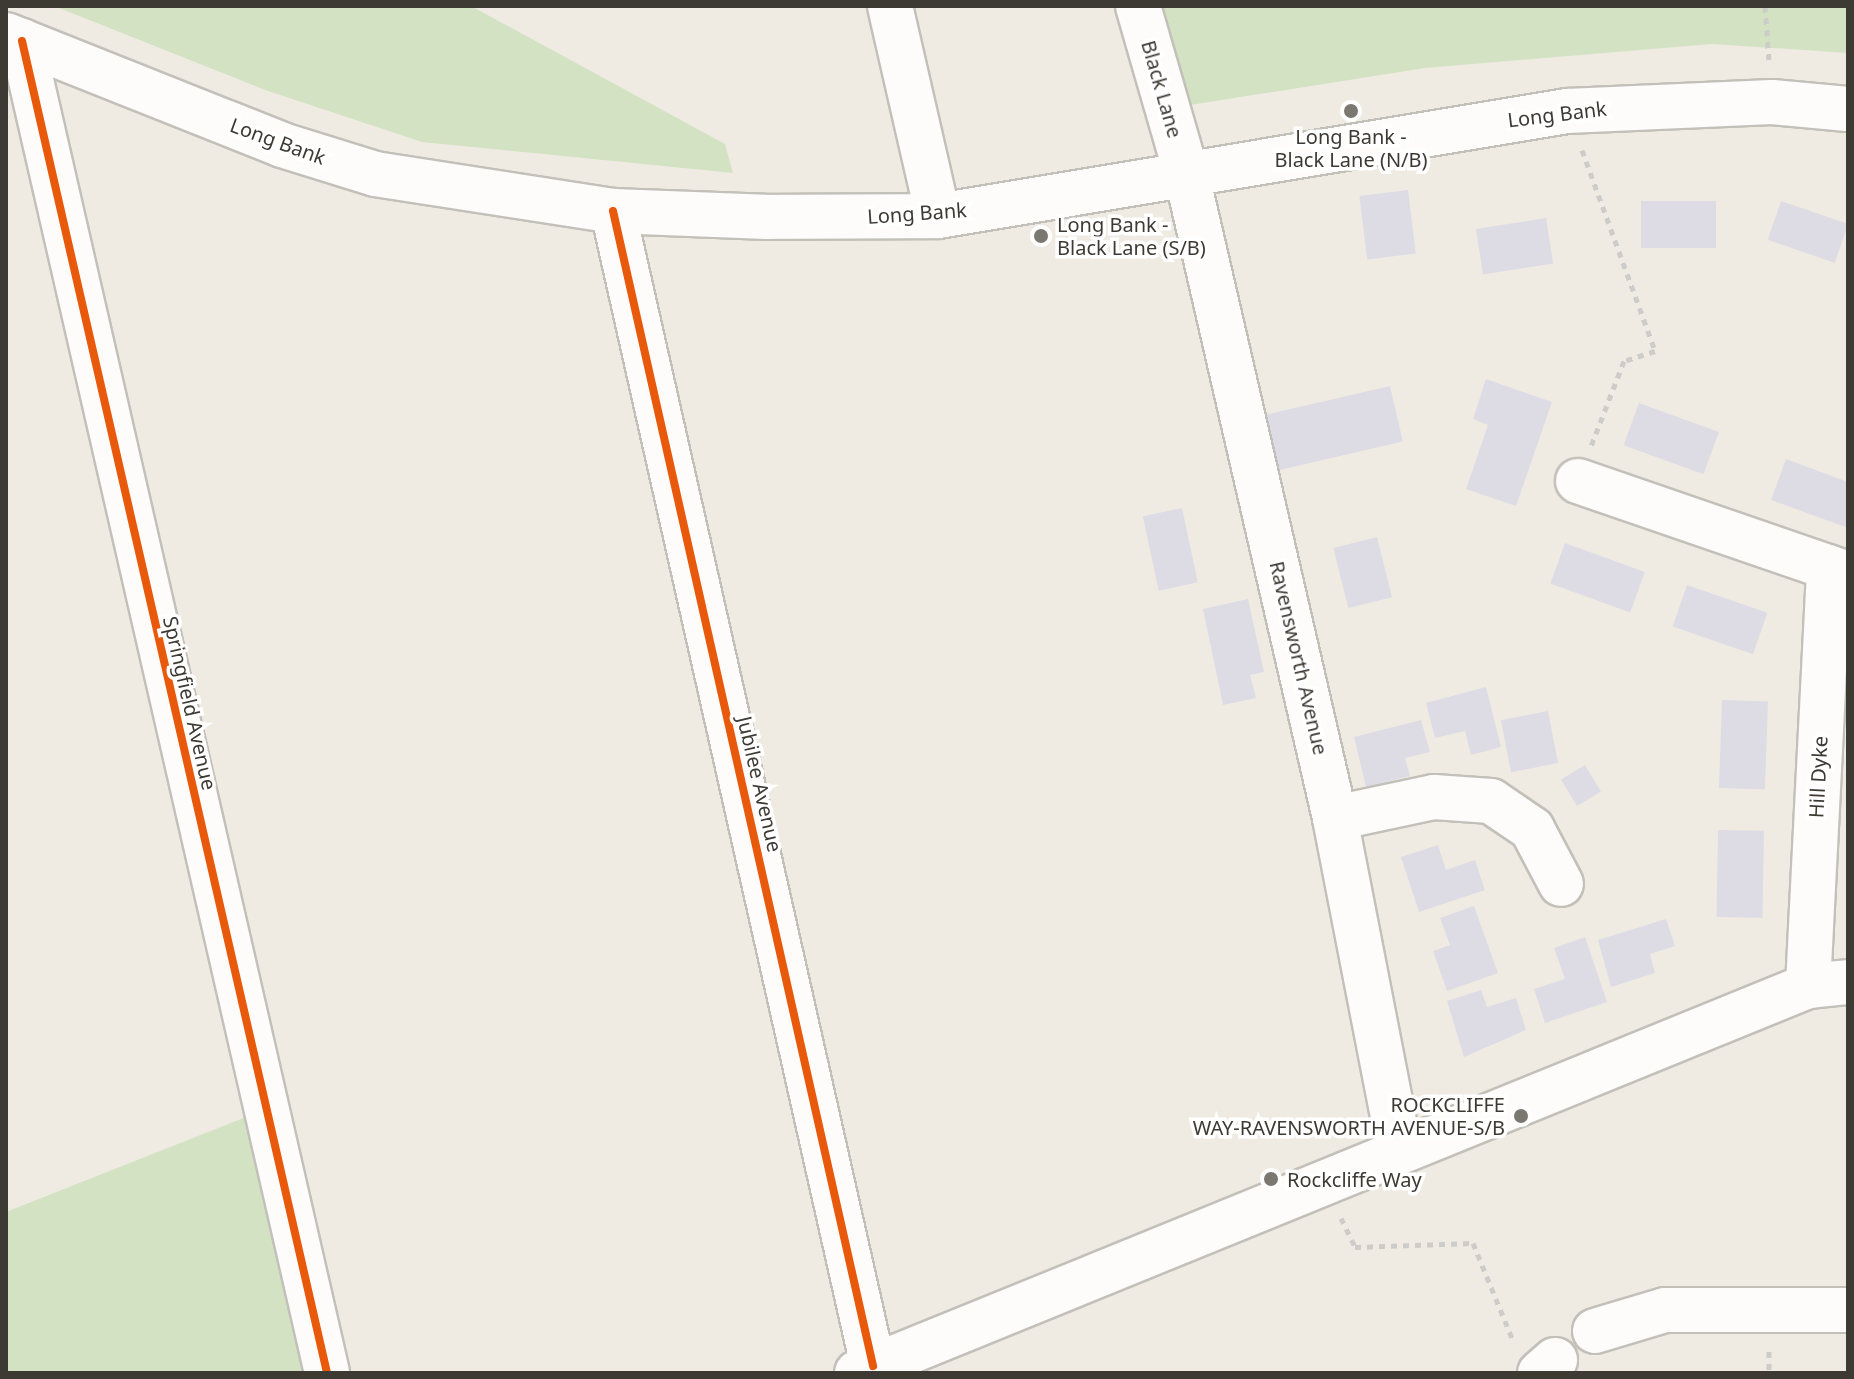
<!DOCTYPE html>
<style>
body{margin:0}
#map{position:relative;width:1854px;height:1379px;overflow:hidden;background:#efebe3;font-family:"Noto Sans",sans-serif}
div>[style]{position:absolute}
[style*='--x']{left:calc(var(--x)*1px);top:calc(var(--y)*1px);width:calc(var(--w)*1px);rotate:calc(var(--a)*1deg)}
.green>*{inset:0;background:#d2e2c3}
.building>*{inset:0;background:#dddce4;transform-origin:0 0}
.path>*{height:5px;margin-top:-2.5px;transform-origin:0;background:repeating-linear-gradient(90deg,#cdccc9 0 6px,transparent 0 12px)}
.roads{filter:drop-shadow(2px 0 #c3c0ba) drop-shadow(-2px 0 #c3c0ba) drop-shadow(0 2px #c3c0ba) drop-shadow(0 -2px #c3c0ba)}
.minor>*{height:44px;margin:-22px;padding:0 22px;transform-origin:22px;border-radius:22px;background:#fdfcfb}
.major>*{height:44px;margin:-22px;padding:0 22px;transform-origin:22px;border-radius:22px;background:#fdfcfb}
.cycleway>*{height:8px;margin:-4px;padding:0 4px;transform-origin:4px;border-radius:4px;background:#e8590c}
.dots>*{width:22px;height:22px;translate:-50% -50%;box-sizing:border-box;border:4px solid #fff;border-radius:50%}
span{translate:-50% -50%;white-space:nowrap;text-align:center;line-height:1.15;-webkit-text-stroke:7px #fff;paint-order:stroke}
.street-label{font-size:20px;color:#3d3a34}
.poi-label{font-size:20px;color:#3d3a34}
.left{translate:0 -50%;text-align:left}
.right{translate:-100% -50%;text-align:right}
.frame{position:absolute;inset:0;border:8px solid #3d3a34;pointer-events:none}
</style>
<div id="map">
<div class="green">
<i style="clip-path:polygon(54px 6px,471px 6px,725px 144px,733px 173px,422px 142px,268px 91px)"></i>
<i style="clip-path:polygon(1160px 6px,1848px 6px,1848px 53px,1712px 44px,1425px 68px,1190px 105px)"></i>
<i style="clip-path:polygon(246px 1117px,312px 1373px,6px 1373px,6px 1212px)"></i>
</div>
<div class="building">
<i style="left:1408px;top:190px;width:64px;height:49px;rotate:83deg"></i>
<i style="left:1641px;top:201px;width:75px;height:47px"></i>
<i style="left:1781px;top:201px;width:71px;height:41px;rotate:19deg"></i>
<i style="left:1546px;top:218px;width:46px;height:71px;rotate:81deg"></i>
<i style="clip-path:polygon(1486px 379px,1552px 402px,1516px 506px,1466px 489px,1488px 425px,1473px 419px)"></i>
<i style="left:1390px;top:386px;width:57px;height:131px;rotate:77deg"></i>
<i style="left:1639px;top:403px;width:85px;height:45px;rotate:20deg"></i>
<i style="clip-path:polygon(1786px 459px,1848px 482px,1848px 528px,1771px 500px)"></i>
<i style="left:1182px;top:508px;width:76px;height:40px;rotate:78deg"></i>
<i style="left:1377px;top:537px;width:62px;height:45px;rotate:76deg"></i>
<i style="left:1565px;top:543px;width:85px;height:43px;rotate:20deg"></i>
<i style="left:1687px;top:585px;width:85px;height:44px;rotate:19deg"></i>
<i style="clip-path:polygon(1248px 599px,1264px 672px,1250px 675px,1256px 698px,1223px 705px,1203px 609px)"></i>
<i style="clip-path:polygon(1486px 687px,1501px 747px,1471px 755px,1465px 731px,1435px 738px,1426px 703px)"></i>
<i style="left:1722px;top:700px;width:46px;height:88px;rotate:2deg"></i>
<i style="left:1548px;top:711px;width:53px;height:48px;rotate:79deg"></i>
<i style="clip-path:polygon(1421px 720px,1430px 752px,1405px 758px,1410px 776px,1366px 787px,1354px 737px)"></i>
<i style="left:1585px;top:765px;width:31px;height:28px;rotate:59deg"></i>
<i style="left:1718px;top:830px;width:46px;height:87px;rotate:1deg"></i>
<i style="clip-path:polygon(1438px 845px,1446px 870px,1475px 860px,1485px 890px,1419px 912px,1401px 857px)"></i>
<i style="clip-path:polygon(1474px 906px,1498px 973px,1447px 991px,1433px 951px,1450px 945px,1440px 918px)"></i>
<i style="clip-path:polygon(1666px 919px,1675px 946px,1650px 954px,1655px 973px,1611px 987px,1598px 940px)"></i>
<i style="clip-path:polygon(1585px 937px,1607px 1002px,1545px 1023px,1534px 989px,1565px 979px,1554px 948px)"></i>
<i style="clip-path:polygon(1481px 990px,1487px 1007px,1516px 998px,1526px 1030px,1464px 1057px,1447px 1001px)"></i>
</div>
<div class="path">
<i style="--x:1765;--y:6;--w:55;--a:85.8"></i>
<i style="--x:1582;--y:150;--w:214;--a:70"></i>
<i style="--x:1655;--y:351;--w:33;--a:162"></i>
<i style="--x:1624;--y:361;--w:91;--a:111.2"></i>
<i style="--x:1341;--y:1218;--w:32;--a:64"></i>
<i style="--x:1355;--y:1247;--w:118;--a:-1.9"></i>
<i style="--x:1473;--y:1243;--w:108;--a:67.7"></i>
<i style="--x:1769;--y:1351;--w:22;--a:90"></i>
</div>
<div class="roads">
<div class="minor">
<i style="--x:890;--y:6;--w:215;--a:77.1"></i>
<i style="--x:1138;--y:6;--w:173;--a:73.9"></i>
<i style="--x:1186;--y:172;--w:663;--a:77.01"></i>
<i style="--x:1335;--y:818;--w:335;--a:79"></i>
<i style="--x:22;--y:41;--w:1366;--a:77.1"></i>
<i style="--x:613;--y:211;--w:1184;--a:77.31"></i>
<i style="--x:1578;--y:481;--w:286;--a:19"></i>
<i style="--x:1335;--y:818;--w:101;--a:-12"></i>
<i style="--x:1434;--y:797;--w:57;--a:4"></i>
<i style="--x:1491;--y:801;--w:50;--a:34.3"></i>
<i style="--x:1532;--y:829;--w:62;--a:62.2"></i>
<i style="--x:1808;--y:986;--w:419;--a:-87.1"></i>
<i style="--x:1595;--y:1331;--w:73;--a:-16.7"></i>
<i style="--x:1665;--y:1310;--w:183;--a:0"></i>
<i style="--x:857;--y:1373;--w:1027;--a:-22.14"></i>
<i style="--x:1808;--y:986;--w:40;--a:-5.7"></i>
<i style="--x:1540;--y:1373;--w:20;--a:-41"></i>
</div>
<div class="major">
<i style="--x:6;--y:35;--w:297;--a:21.7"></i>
<i style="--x:282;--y:145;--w:97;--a:17.3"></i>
<i style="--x:375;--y:174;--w:241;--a:8.8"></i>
<i style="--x:613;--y:211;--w:154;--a:2.2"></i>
<i style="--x:767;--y:217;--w:171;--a:-0.3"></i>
<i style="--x:938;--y:216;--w:638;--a:-9.48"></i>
<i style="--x:1567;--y:111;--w:205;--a:-2.5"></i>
<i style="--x:1772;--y:102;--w:76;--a:5.3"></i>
</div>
</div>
<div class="cycleway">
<i style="--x:22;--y:41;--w:1366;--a:77.1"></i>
<i style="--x:613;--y:211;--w:1184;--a:77.31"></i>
</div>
<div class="dots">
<i style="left:1351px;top:111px;background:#7b7871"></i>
<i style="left:1041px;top:236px;background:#7b7871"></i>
<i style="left:1521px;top:1116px;background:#7b7871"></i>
<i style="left:1271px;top:1179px;background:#7b7871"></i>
</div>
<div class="street-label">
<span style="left:1162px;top:89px;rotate:74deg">Black Lane</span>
<span style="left:1557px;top:114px;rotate:-7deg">Long Bank</span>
<span style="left:278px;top:141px;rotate:20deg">Long Bank</span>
<span style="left:917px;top:213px;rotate:-4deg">Long Bank</span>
<span style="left:1299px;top:658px;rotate:77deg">Ravensworth Avenue</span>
<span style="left:190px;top:703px;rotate:77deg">Springfield Avenue</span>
<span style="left:1818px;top:777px;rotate:-87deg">Hill Dyke</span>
<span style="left:760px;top:784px;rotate:77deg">Jubilee Avenue</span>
</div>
<div class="poi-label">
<span style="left:1351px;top:148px">Long Bank -<br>Black Lane (N/B)</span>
<span class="left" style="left:1057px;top:236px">Long Bank -<br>Black Lane (S/B)</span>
<span class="right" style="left:1505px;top:1116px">ROCKCLIFFE<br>WAY-RAVENSWORTH AVENUE-S/B</span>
<span class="left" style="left:1287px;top:1179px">Rockcliffe Way</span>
</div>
<div class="frame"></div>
</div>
